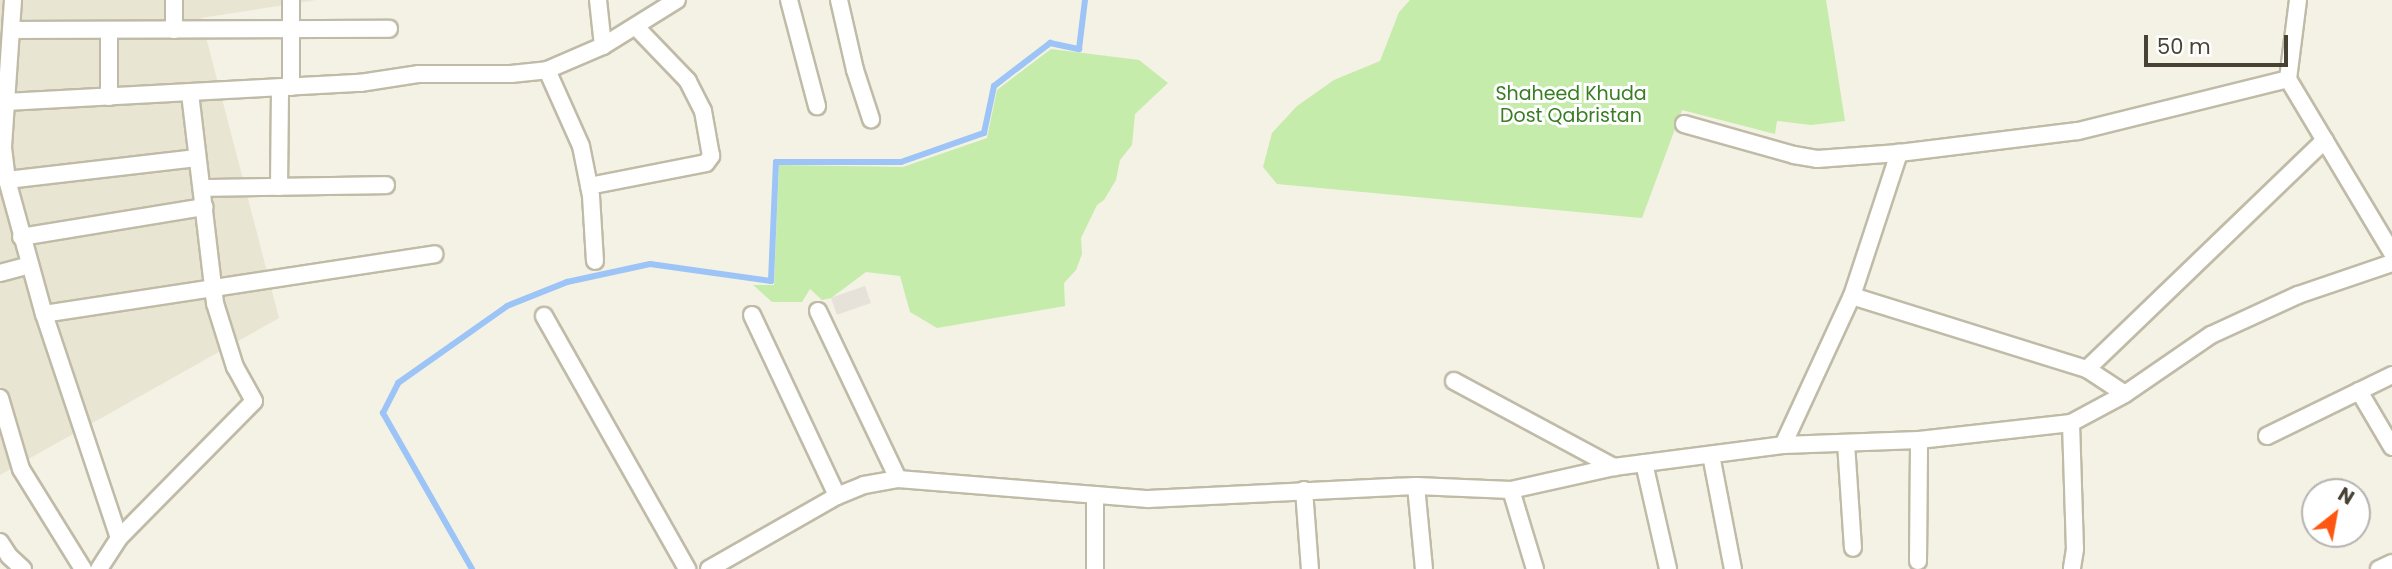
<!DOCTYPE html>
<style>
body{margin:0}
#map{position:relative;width:2392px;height:569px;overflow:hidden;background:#f4f1e5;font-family:Poppins,sans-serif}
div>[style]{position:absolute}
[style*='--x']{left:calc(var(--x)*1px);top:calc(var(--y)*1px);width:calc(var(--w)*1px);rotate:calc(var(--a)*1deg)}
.residential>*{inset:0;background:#e8e5d2}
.industrial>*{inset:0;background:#e6e2da;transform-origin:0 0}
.green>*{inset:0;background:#c5ecaa}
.stream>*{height:6px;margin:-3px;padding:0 3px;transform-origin:3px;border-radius:3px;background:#9cc4f6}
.roads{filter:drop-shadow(2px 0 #c0bba7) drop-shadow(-2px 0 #c0bba7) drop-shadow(0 2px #c0bba7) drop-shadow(0 -2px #c0bba7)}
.street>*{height:16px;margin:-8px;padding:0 8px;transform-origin:8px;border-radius:8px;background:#fff}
span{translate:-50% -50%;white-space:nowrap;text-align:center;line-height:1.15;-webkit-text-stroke:6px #fff;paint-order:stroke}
.park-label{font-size:19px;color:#387d23}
.north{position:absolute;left:2301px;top:478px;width:70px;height:70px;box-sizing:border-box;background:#fff;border:2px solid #b5b3ae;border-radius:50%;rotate:31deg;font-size:19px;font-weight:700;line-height:28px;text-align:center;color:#474234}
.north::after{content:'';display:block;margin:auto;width:24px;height:32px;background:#ff5711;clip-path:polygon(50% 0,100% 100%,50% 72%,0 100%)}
.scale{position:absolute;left:2144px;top:35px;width:144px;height:32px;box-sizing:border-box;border:4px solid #474234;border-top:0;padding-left:9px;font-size:21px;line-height:24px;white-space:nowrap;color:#474234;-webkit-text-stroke:5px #fff;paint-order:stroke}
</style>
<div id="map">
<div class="residential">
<i style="clip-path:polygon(0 0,316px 0,201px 18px,279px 318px,0 475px)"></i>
</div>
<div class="industrial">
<i style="left:865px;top:286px;width:18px;height:36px;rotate:71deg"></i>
</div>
<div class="green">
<i style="clip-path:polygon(1410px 0,1826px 0,1845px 121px,1811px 125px,1777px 121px,1775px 134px,1682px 110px,1642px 218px,1277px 184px,1263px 167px,1272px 133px,1297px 106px,1334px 80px,1380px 61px,1399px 12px)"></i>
<i style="clip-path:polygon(1051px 49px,1139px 60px,1168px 83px,1135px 114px,1132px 145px,1120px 160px,1116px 180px,1104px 200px,1097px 205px,1081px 238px,1082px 254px,1076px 270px,1064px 283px,1065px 306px,937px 328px,910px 312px,900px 276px,866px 272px,831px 298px,822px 300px,810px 289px,802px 302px,772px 302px,753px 285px,774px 285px,779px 165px,903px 167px,987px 138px,997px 90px)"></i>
</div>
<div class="stream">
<i style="--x:472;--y:569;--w:180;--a:-119.7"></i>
<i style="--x:383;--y:413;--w:34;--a:-63"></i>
<i style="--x:398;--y:383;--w:133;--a:-35.2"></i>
<i style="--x:507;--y:306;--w:65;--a:-21.8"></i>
<i style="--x:567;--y:282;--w:85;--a:-12.2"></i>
<i style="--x:650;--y:264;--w:122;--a:8"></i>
<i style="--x:771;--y:281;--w:119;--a:-87.6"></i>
<i style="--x:776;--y:162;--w:125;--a:0"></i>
<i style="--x:901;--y:162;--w:88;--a:-19.3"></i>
<i style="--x:984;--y:133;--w:48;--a:-78"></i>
<i style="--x:994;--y:86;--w:71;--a:-37.5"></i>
<i style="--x:1050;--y:43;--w:30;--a:12"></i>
<i style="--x:1079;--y:49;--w:49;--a:-83"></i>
</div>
<div class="roads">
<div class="street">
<i style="--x:13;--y:0;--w:148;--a:93.9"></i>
<i style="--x:3;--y:148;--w:32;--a:83"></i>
<i style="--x:7;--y:180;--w:139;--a:74.6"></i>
<i style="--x:44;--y:314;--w:236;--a:71.5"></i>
<i style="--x:598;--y:0;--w:46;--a:83.8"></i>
<i style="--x:789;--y:0;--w:110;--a:75.2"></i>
<i style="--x:839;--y:0;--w:72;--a:77.1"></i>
<i style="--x:855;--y:70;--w:52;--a:71.9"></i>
<i style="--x:2298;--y:0;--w:80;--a:97.2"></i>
<i style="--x:2288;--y:79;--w:203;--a:59.1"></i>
<i style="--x:11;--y:30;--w:378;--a:-0.2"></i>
<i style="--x:174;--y:30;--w:30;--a:-90"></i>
<i style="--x:547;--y:70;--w:83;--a:65.9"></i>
<i style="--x:581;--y:146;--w:51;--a:78.7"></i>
<i style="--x:591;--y:196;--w:65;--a:86.5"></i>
<i style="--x:291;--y:87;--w:87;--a:-90"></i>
<i style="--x:109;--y:97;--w:67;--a:-90"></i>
<i style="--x:6;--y:102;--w:355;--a:-3.1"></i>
<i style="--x:360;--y:83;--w:60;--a:-8.7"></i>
<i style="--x:419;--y:74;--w:92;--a:0"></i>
<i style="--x:511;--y:74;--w:36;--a:-6"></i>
<i style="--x:547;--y:70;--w:61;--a:-23.2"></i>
<i style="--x:603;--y:46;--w:87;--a:-31.9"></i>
<i style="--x:1684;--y:124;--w:114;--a:15.7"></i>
<i style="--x:1794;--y:155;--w:23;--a:10"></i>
<i style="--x:1817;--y:159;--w:82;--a:-4.2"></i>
<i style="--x:1899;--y:153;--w:180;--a:-7"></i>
<i style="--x:2078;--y:131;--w:216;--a:-13.9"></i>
<i style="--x:7;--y:180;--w:191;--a:-6.6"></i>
<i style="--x:589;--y:186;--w:119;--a:-11.1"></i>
<i style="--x:706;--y:163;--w:9;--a:-54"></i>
<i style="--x:711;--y:156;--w:46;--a:-100.1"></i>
<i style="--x:703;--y:111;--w:34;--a:-117"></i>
<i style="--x:688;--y:81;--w:76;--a:-133.9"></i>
<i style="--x:279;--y:187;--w:99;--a:-89.4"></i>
<i style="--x:202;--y:188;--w:184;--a:-0.9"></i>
<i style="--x:21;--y:237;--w:186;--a:-9.3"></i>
<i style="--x:0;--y:273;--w:31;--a:-15"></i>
<i style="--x:1852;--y:296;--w:246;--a:17.3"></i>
<i style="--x:2087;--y:369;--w:45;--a:33.3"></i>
<i style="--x:818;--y:311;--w:186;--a:64.5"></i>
<i style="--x:44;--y:314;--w:395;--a:-8.7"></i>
<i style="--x:752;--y:315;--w:200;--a:64.8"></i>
<i style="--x:544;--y:316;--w:291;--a:60.5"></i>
<i style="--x:2087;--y:369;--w:330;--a:-43.9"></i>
<i style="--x:1454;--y:381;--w:182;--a:28.3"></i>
<i style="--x:2359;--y:391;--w:65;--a:59.5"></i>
<i style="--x:0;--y:398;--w:74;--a:73.5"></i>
<i style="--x:21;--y:469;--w:118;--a:58.2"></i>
<i style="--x:2071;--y:423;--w:126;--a:88.2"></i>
<i style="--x:2075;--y:549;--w:20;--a:99"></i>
<i style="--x:2267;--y:436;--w:139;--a:-26"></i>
<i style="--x:1846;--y:443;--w:105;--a:86.2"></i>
<i style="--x:1783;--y:445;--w:164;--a:-65.2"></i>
<i style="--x:1852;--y:296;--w:151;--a:-71.8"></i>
<i style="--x:1711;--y:455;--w:116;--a:79.1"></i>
<i style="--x:1644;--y:463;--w:109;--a:77.2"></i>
<i style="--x:1416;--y:486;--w:83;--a:84.5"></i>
<i style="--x:1304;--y:490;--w:79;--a:85.7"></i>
<i style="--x:1511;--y:490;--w:83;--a:73.1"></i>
<i style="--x:1095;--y:495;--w:74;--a:90"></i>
<i style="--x:0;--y:542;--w:17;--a:57"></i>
<i style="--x:9;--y:556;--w:19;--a:43"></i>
<i style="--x:1918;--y:561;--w:121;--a:-89.5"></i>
<i style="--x:99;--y:569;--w:37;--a:-57"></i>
<i style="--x:119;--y:538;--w:192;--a:-45.4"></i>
<i style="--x:254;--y:401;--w:39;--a:-119"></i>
<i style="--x:235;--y:367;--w:67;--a:-107.4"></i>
<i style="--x:215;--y:303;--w:211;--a:-96.8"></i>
<i style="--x:709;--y:569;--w:147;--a:-29.7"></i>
<i style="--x:837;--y:496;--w:29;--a:-22"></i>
<i style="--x:864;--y:485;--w:35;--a:-10"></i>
<i style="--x:898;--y:479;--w:251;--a:4.6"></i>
<i style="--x:1148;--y:499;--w:268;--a:-2.8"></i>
<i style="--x:1416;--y:486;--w:95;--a:2.4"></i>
<i style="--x:1511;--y:490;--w:106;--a:-12.6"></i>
<i style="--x:1614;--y:467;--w:170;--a:-7.4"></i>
<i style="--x:1783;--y:445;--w:136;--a:-2.1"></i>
<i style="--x:1919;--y:440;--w:153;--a:-6.4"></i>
<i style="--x:2071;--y:423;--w:61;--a:-28.2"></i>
<i style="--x:2125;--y:394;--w:104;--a:-34.5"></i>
<i style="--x:2211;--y:335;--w:96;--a:-24.7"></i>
<i style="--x:2298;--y:295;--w:99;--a:-18.8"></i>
<i style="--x:2379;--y:569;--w:14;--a:-25"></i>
</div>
</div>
<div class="park-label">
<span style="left:1571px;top:105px">Shaheed Khuda<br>Dost Qabristan</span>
</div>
<div class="north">N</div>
<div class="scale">50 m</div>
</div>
